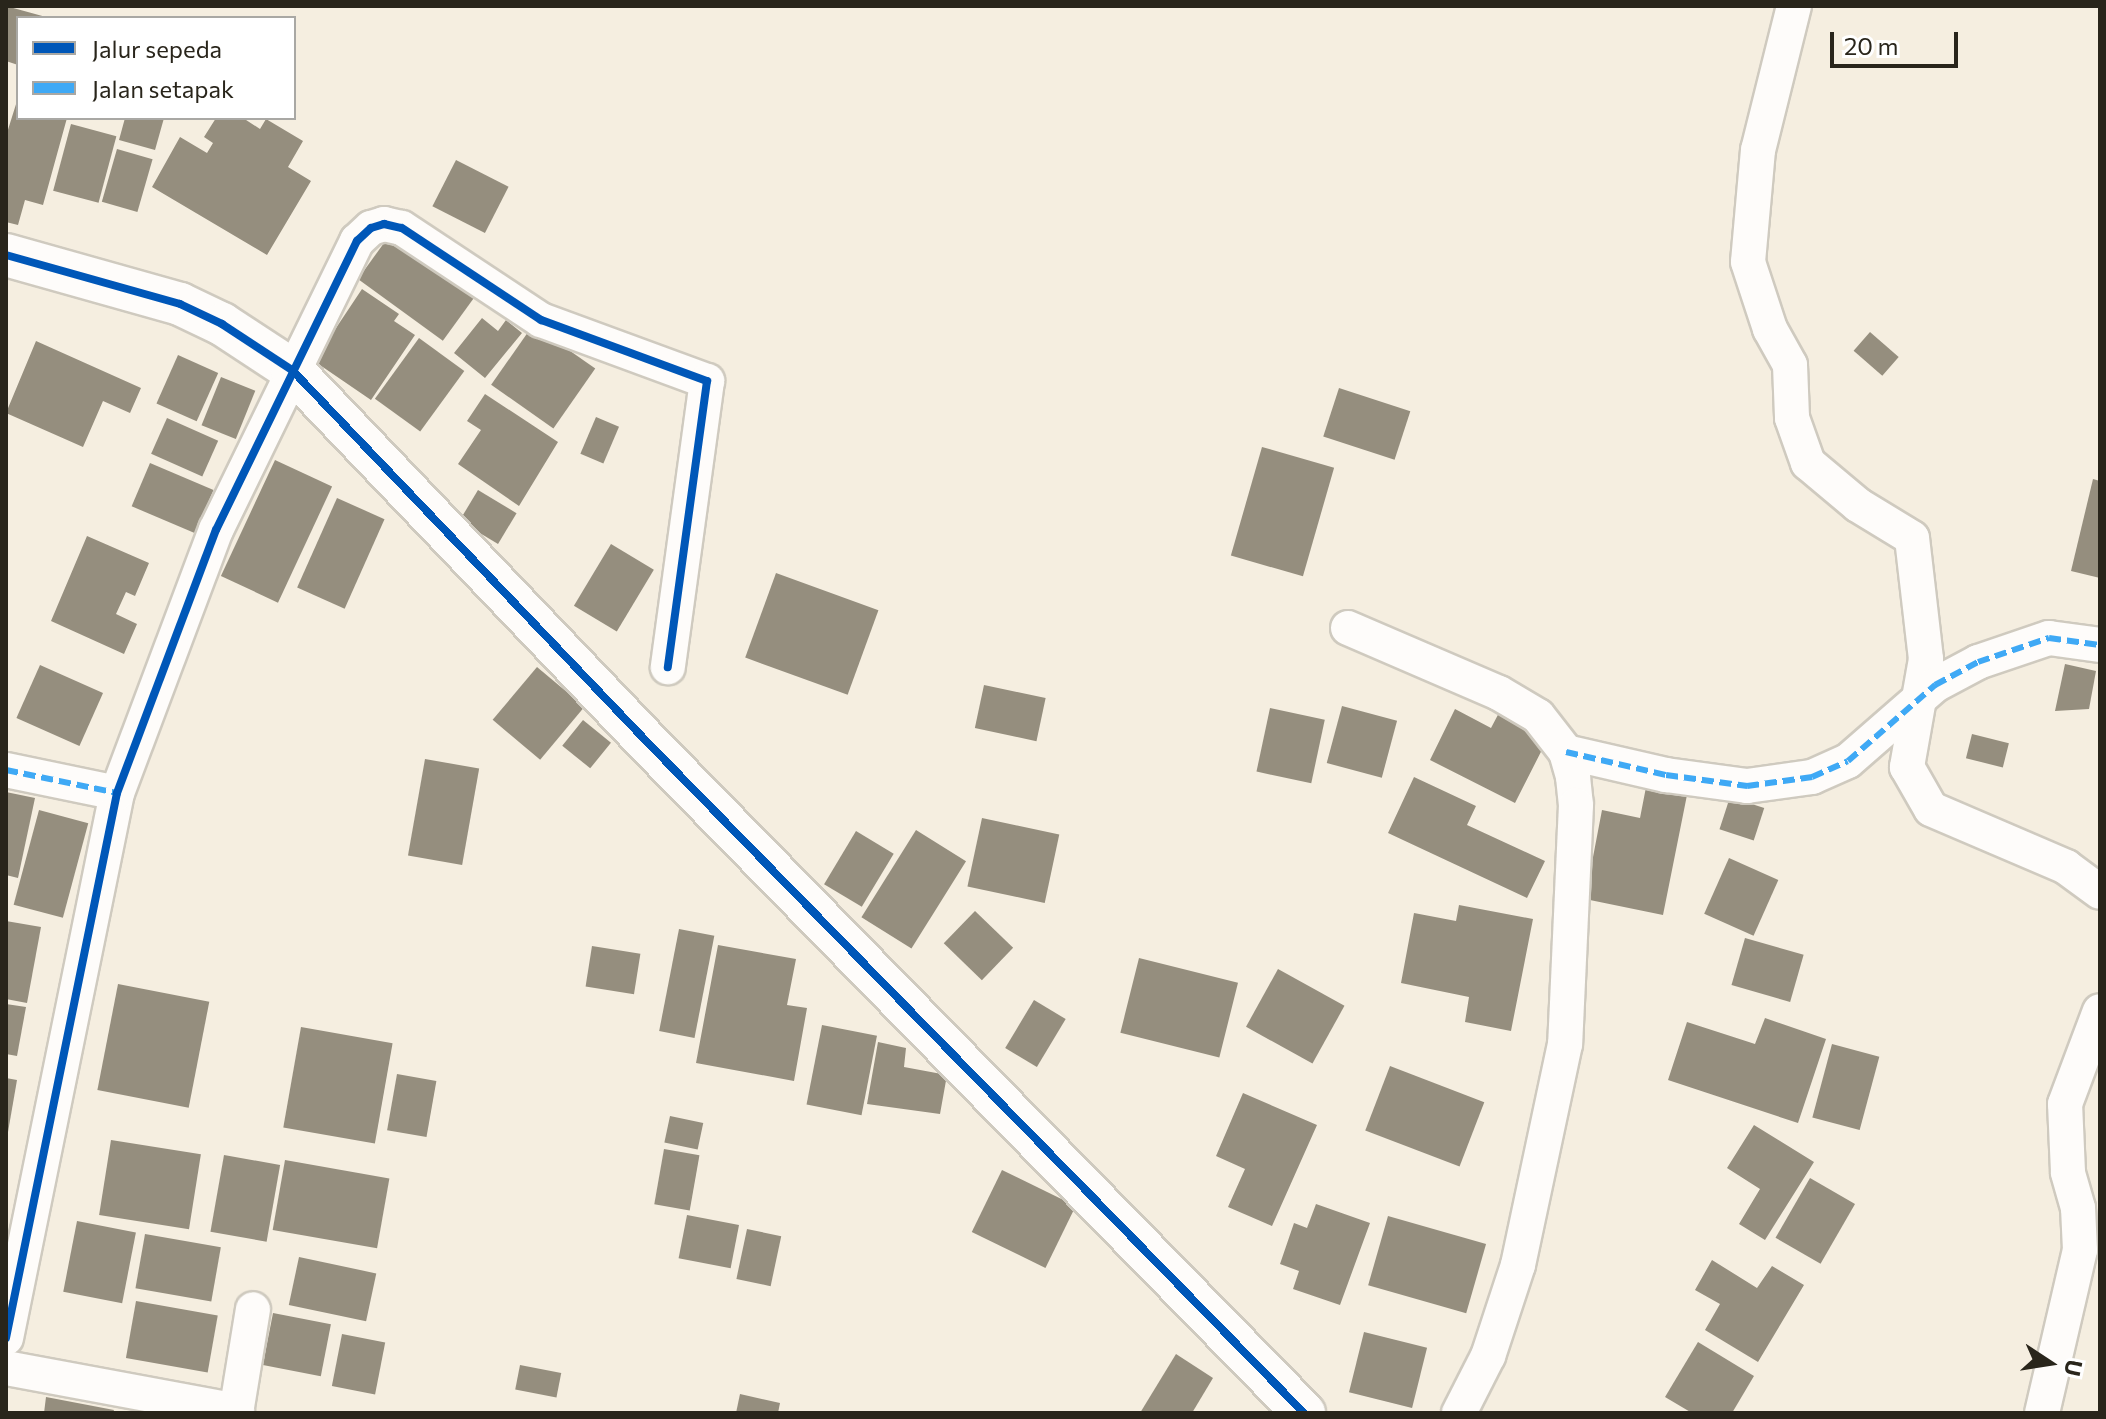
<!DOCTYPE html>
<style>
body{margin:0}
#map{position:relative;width:2106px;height:1419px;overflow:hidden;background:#f5eee0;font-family:Commissioner,sans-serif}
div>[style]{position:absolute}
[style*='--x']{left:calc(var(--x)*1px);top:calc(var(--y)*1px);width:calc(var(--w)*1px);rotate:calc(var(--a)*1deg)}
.building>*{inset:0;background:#958e7e;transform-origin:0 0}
.roads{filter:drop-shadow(2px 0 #cfcabf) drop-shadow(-2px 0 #cfcabf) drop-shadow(0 2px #cfcabf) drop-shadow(0 -2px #cfcabf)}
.minor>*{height:34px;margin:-17px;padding:0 17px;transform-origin:17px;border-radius:17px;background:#fefcfa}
.tertiary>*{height:42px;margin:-21px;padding:0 21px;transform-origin:21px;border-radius:21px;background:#fefcfa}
.quiet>*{height:6px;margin-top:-3px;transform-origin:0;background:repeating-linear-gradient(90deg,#3fa9f5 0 12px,transparent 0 18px)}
.cycleway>*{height:8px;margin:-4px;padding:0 4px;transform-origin:4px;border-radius:4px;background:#0057b8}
span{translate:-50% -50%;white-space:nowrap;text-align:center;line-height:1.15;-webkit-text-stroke:8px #fff;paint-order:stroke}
.frame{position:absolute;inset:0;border:8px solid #29251b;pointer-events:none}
.legend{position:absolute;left:16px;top:16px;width:280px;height:104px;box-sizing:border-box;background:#fff;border:2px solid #a9a8a4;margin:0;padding:10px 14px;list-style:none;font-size:24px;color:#29251b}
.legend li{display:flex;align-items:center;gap:16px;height:40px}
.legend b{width:40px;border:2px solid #a9a8a4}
.north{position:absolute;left:2010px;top:1323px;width:80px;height:80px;-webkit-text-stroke:6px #fff;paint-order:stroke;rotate:102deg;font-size:22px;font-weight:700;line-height:32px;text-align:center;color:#29251b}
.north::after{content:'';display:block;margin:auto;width:28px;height:36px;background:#29251b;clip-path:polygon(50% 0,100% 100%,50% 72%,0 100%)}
.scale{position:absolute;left:1830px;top:32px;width:128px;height:36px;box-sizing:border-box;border:4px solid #29251b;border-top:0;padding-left:10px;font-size:24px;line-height:28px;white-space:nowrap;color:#29251b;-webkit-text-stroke:6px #fff;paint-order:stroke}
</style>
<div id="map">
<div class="building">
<i style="clip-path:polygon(6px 6px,46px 17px,18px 18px,18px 65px,6px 61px)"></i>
<i style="clip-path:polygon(17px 101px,18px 118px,67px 118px,43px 205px,25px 200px,18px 225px,6px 222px,6px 136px)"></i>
<i style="clip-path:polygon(125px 118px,164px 118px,155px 150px,119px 140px)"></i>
<i style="clip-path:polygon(216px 118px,243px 118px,260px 129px,266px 119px,303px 141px,288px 167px,311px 181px,267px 255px,152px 187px,180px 137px,207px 153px,213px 143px,204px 137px)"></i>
<i style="left:71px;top:124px;width:47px;height:69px;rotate:15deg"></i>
<i style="left:117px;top:149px;width:37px;height:55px;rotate:16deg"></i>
<i style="left:456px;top:160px;width:59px;height:52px;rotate:27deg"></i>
<i style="left:392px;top:232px;width:105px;height:58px;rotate:36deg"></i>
<i style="clip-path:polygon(362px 289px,399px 314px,394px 321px,415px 335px,371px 400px,314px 361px)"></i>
<i style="clip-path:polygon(482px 318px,498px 331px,506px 320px,522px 333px,485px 378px,454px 353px)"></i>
<i style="left:533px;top:325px;width:76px;height:73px;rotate:35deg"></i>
<i style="left:1870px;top:332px;width:38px;height:25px;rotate:41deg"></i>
<i style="left:419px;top:338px;width:56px;height:75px;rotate:36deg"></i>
<i style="clip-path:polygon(36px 341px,141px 388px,130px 413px,103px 401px,83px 447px,6px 413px)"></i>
<i style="left:178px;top:355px;width:44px;height:53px;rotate:24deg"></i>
<i style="left:221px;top:377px;width:37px;height:52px;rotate:22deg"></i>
<i style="left:1339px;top:388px;width:75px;height:51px;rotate:18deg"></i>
<i style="clip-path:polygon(485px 394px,558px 442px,519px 506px,458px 464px,481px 430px,467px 421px)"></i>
<i style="left:596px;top:417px;width:25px;height:40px;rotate:23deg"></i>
<i style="left:167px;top:418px;width:56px;height:39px;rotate:24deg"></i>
<i style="left:1262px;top:447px;width:75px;height:113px;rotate:16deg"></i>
<i style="left:275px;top:460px;width:63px;height:128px;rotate:25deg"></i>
<i style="left:150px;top:463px;width:69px;height:47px;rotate:23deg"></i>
<i style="clip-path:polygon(2093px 479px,2100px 481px,2100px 578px,2071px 571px)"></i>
<i style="left:478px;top:490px;width:45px;height:36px;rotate:31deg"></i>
<i style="left:337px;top:498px;width:52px;height:98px;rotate:24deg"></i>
<i style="clip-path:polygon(87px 536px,149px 563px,135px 596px,126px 592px,116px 614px,137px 624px,124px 654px,51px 621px)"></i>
<i style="left:611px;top:544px;width:50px;height:72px;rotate:31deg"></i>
<i style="left:776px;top:573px;width:109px;height:90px;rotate:20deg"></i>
<i style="clip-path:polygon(2065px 664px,2096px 671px,2089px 709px,2055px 711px)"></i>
<i style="left:40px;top:665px;width:69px;height:58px;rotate:24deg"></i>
<i style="left:537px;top:667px;width:62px;height:69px;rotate:40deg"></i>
<i style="left:984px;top:685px;width:63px;height:44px;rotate:12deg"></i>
<i style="left:1342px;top:706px;width:57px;height:59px;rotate:15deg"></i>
<i style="left:1270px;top:708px;width:56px;height:65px;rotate:12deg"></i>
<i style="clip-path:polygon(1455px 709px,1491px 728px,1501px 709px,1550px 734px,1515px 803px,1430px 760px)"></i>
<i style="left:583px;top:720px;width:36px;height:33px;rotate:39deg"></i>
<i style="left:1972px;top:734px;width:38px;height:25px;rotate:14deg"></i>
<i style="left:425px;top:759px;width:55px;height:98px;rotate:10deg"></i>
<i style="clip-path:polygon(1414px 777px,1476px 806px,1467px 825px,1545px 861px,1527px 898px,1388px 833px)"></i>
<i style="clip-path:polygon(1647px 782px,1688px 790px,1663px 915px,1585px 899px,1602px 810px,1640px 818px)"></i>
<i style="clip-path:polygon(6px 792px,35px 798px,18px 878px,6px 875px)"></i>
<i style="left:1730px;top:797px;width:36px;height:34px;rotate:18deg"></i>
<i style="left:39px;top:810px;width:51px;height:98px;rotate:15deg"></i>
<i style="left:982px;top:818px;width:79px;height:70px;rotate:12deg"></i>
<i style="left:916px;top:830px;width:59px;height:103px;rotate:32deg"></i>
<i style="left:856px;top:831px;width:44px;height:62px;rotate:31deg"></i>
<i style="left:1729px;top:858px;width:54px;height:61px;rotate:24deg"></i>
<i style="clip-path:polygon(1459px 905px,1533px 919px,1511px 1031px,1465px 1022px,1469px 997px,1401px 983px,1414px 913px,1456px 921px)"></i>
<i style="left:975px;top:911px;width:53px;height:45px;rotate:44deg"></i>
<i style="clip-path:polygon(6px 921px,41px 927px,27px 1003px,6px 999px)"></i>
<i style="left:679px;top:929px;width:36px;height:104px;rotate:11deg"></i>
<i style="left:1745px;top:938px;width:61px;height:49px;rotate:16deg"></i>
<i style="clip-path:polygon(718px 945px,796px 959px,787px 1005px,807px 1008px,794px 1081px,696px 1063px)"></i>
<i style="left:592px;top:946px;width:49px;height:41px;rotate:9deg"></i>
<i style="left:1139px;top:958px;width:102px;height:77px;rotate:14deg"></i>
<i style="left:1278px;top:969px;width:76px;height:66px;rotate:29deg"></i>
<i style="left:118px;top:984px;width:93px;height:108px;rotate:11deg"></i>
<i style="left:1034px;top:1000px;width:37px;height:56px;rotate:31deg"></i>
<i style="clip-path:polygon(6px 1004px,26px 1007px,17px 1056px,6px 1054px)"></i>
<i style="clip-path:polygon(1765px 1018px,1826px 1039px,1798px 1123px,1668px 1080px,1687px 1022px,1755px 1044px)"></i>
<i style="left:822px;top:1025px;width:56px;height:81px;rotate:11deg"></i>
<i style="left:301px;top:1027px;width:93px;height:102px;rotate:10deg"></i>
<i style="clip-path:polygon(878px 1042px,906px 1048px,904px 1067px,947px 1075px,940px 1114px,867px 1104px)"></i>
<i style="left:1832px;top:1044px;width:49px;height:76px;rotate:15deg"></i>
<i style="left:1390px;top:1066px;width:101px;height:69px;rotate:21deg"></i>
<i style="left:397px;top:1074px;width:40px;height:57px;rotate:10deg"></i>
<i style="clip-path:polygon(6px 1078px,17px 1080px,8px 1132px,6px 1132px)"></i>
<i style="clip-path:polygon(1243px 1093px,1317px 1125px,1272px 1226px,1228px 1207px,1245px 1169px,1216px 1156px)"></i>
<i style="left:670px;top:1116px;width:34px;height:27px;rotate:12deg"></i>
<i style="clip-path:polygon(1754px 1125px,1814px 1162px,1765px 1240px,1739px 1224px,1760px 1189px,1727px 1168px)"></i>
<i style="left:111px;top:1140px;width:91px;height:76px;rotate:9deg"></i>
<i style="left:664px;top:1149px;width:36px;height:56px;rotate:10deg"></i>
<i style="left:224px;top:1155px;width:57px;height:78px;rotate:10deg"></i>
<i style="left:285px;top:1160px;width:106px;height:71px;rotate:10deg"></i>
<i style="left:1002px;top:1170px;width:82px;height:69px;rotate:26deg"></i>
<i style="left:1810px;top:1178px;width:52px;height:69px;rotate:30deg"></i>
<i style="clip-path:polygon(1316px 1204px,1370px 1223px,1340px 1305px,1293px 1289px,1299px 1271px,1280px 1264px,1294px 1223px,1307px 1228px)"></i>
<i style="left:687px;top:1215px;width:53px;height:44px;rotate:11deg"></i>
<i style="left:1388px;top:1216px;width:102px;height:72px;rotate:16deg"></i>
<i style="left:77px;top:1221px;width:60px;height:72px;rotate:11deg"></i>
<i style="left:747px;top:1229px;width:35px;height:51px;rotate:12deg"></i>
<i style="left:145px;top:1234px;width:77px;height:55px;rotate:10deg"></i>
<i style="left:299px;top:1257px;width:79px;height:49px;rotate:12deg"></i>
<i style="clip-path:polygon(1712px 1260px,1757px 1288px,1772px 1266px,1804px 1285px,1758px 1362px,1705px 1330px,1720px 1304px,1695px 1290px)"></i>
<i style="left:136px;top:1301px;width:83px;height:58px;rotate:10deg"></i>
<i style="left:273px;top:1313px;width:59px;height:53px;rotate:11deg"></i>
<i style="left:1364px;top:1332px;width:65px;height:62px;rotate:14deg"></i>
<i style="left:342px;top:1334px;width:44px;height:53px;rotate:11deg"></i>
<i style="clip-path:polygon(1698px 1342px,1754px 1376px,1732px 1413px,1692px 1413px,1665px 1397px)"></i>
<i style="clip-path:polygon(1176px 1354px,1213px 1378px,1192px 1413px,1140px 1413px)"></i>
<i style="left:520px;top:1365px;width:42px;height:25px;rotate:11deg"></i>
<i style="clip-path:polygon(740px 1394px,780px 1403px,778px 1413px,736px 1413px)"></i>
<i style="clip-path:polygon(46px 1397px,114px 1410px,113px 1413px,44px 1413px)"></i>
</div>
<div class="roads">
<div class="minor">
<i style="--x:1794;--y:6;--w:148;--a:104"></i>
<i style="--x:1758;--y:150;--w:112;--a:95.1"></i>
<i style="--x:1748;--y:262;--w:71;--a:71.8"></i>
<i style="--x:1770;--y:329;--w:41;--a:60.9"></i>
<i style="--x:1790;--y:365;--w:53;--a:87.8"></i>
<i style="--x:1792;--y:418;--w:48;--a:70.4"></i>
<i style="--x:1808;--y:463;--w:65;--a:40"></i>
<i style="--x:1858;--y:505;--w:63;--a:31.4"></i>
<i style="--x:1912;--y:538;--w:122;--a:83.4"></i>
<i style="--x:1926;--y:659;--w:110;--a:100"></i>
<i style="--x:1907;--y:767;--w:48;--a:60.3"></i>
<i style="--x:1931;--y:809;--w:147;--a:23.2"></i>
<i style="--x:2066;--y:867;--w:42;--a:36.3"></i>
<i style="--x:1348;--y:628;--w:164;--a:23.3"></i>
<i style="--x:1499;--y:693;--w:45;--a:30.5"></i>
<i style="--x:1538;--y:716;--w:46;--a:52.1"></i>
<i style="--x:1566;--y:752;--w:26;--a:74"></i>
<i style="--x:1573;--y:777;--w:28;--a:84"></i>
<i style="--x:1576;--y:805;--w:239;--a:92.6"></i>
<i style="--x:1565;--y:1044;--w:226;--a:102"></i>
<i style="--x:1518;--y:1265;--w:96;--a:108.2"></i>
<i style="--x:1488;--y:1356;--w:64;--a:117"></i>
<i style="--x:1566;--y:752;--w:103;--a:13"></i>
<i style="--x:1666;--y:775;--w:82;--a:7.7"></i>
<i style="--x:1747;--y:786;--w:66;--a:-7.9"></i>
<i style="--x:1812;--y:777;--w:39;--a:-24"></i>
<i style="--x:1848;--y:761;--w:116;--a:-41.1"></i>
<i style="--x:1935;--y:685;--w:49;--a:-28.1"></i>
<i style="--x:1978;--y:662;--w:75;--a:-18.7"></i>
<i style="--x:2049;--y:638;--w:51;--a:7.8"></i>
<i style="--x:6;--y:770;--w:113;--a:11.7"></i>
<i style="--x:6;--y:1338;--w:556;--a:-78.49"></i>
<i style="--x:117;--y:793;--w:281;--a:-69.4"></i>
<i style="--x:216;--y:530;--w:322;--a:-64"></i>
<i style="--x:357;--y:241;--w:19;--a:-43"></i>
<i style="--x:371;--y:228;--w:14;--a:-17"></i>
<i style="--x:384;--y:224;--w:18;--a:13"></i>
<i style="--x:402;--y:228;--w:167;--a:33.5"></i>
<i style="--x:541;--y:320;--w:177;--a:20.2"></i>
<i style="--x:707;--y:381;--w:289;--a:97.8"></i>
<i style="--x:6;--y:1368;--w:235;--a:10.5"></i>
<i style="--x:236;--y:1413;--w:105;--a:-80.7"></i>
<i style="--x:2042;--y:1413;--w:167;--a:-76.9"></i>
<i style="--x:2080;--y:1250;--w:42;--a:-92.7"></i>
<i style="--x:2078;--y:1208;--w:37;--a:-106"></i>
<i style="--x:2068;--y:1172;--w:68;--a:-92.5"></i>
<i style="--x:2065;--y:1104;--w:99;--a:-69.4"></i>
</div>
<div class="tertiary">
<i style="--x:6;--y:255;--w:181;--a:15.7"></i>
<i style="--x:180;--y:304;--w:47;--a:25.5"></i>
<i style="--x:222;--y:324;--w:84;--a:33.3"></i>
<i style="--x:292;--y:370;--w:518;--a:46.33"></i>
<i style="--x:650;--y:745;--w:935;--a:45.61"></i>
</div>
</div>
<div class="quiet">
<i style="--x:1566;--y:752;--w:103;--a:13"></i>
<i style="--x:1666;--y:775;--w:82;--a:7.7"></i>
<i style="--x:1747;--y:786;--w:66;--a:-7.9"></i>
<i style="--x:1812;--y:777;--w:39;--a:-24"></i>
<i style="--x:1848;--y:761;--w:116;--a:-41.1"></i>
<i style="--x:1935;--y:685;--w:49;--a:-28.1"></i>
<i style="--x:1978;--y:662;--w:75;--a:-18.7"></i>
<i style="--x:2049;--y:638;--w:51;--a:7.8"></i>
<i style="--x:6;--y:770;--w:113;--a:11.7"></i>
</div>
<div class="cycleway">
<i style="--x:6;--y:255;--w:181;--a:15.7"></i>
<i style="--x:180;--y:304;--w:47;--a:25.5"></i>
<i style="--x:222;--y:324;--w:84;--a:33.3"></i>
<i style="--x:292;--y:370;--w:518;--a:46.33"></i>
<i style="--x:650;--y:745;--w:935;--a:45.61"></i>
<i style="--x:6;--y:1338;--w:556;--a:-78.49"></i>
<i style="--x:117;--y:793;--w:281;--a:-69.4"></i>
<i style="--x:216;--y:530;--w:322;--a:-64"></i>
<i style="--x:357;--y:241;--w:19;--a:-43"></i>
<i style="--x:371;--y:228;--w:14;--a:-17"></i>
<i style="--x:384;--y:224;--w:18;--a:13"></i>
<i style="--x:402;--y:228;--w:167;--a:33.5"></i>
<i style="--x:541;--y:320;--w:177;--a:20.2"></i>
<i style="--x:707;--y:381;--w:289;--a:97.8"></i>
</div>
<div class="frame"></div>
<ul class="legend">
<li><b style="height:10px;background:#0057b8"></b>Jalur sepeda</li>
<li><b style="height:10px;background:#3fa9f5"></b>Jalan setapak</li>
</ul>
<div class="north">U</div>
<div class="scale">20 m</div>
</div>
